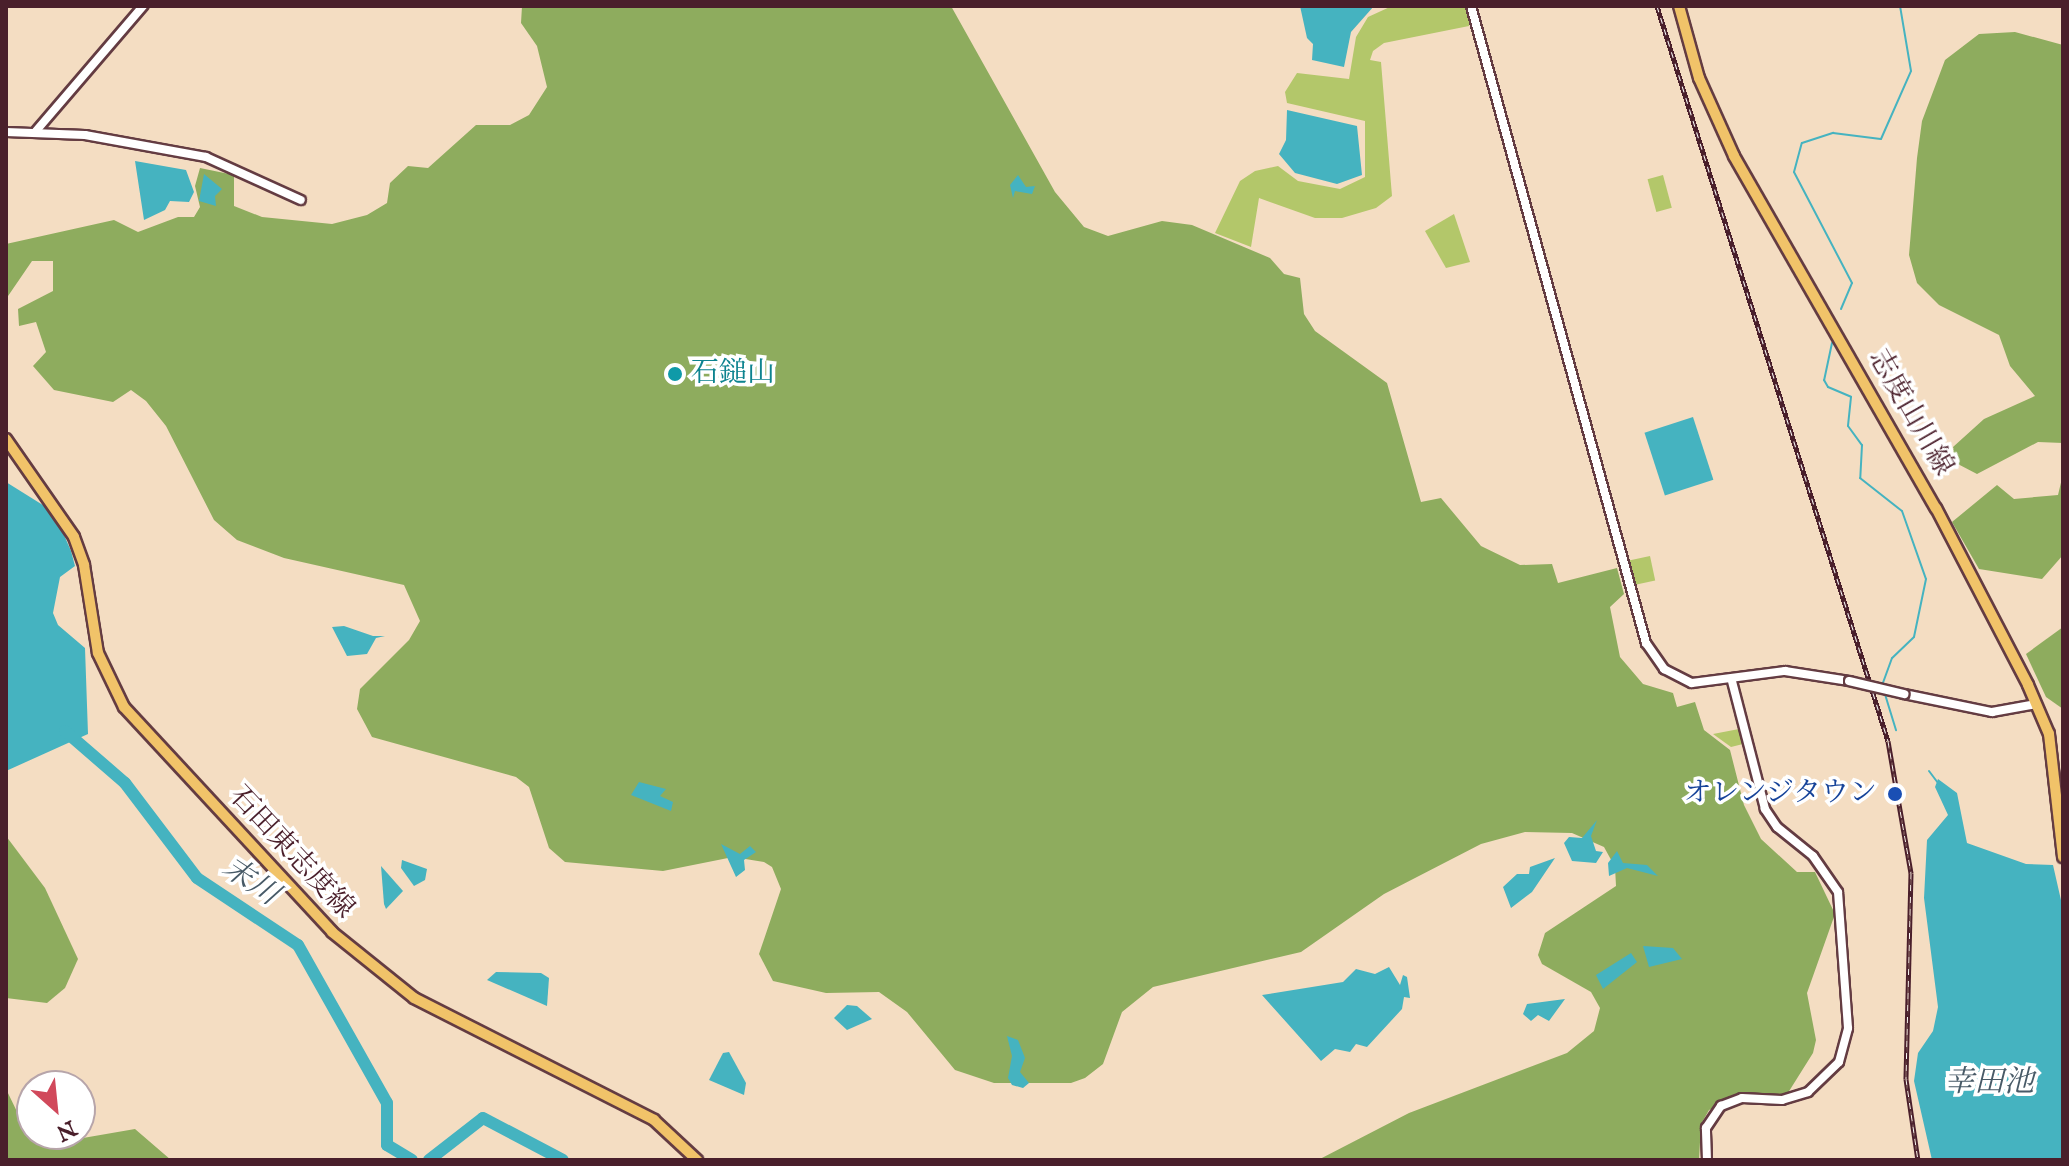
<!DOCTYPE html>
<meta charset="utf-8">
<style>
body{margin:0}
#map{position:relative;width:2069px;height:1166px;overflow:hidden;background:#f4ddc2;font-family:"IM FELL English","Noto Serif JP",serif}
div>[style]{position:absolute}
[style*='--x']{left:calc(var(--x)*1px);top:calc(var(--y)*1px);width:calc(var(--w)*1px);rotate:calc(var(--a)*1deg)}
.green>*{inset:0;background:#b3c76a;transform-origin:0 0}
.forest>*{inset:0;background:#8eac5e}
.water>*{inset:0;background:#45b3c0;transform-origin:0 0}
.stream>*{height:2px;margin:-1px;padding:0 1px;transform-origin:1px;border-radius:1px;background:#45b3c0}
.river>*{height:12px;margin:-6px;padding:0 6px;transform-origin:6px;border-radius:6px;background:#45b3c0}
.roads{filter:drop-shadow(2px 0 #643c42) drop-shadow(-2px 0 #643c42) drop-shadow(0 2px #643c42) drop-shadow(0 -2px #643c42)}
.minor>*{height:8px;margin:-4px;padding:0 4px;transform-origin:4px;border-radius:4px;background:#fff}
.major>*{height:10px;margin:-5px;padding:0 5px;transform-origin:5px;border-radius:5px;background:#f1c369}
.rail>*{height:5px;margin-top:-2.5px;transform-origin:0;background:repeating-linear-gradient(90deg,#fff 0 6px,#4a1f2b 0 12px);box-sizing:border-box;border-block:2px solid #4a1f2b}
.bridges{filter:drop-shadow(2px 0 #643c42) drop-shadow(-2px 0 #643c42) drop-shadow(0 2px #643c42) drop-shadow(0 -2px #643c42)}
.minor-bridge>*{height:8px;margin:-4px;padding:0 4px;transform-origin:4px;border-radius:4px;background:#fff}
.dots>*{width:22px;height:22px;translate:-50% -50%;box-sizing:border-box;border:4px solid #fff;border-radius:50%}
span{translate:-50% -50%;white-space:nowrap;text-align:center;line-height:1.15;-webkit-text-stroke:7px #fff;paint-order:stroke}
.culture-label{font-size:28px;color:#0d838f}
.left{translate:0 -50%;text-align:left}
.street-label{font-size:28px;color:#4a1f2b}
.transit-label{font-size:28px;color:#164399}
.right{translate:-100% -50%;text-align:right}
.water-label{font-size:30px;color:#485a67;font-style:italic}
.frame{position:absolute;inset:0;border:8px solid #4a1f2b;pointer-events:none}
.north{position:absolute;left:16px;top:1070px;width:80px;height:80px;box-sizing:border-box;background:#fff;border:2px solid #b7a5aa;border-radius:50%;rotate:153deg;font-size:22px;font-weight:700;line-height:32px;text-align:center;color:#4a1f2b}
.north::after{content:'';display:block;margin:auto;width:28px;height:36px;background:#d1495b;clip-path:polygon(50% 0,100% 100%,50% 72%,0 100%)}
</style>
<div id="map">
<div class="green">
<i style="clip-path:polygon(1392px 6px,1466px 6px,1470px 21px,1469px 26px,1384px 43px,1373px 51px,1370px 60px,1381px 62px,1392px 196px,1376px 208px,1342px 218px,1315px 218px,1259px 198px,1251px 247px,1215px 233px,1240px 181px,1255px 171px,1278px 166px,1298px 181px,1340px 189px,1365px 177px,1365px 121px,1287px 103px,1285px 92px,1297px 73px,1349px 79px,1356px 37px,1368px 17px)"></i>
<i style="left:1663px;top:175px;width:34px;height:16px;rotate:75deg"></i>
<i style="clip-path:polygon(1454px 214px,1470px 262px,1446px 268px,1425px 231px)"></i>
<i style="left:1650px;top:556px;width:25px;height:25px;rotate:78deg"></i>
<i style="clip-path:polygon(1739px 729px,1743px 744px,1731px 747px,1713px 734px)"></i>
</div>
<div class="forest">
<i style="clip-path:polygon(522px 6px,951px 6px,1055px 192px,1084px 227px,1108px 236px,1162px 221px,1192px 225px,1270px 258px,1284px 274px,1300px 278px,1304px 314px,1315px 331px,1387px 383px,1421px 502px,1441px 498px,1481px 546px,1520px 565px,1552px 564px,1558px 583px,1617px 568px,1624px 594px,1610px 607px,1620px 657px,1643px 684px,1673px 693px,1677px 707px,1695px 702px,1704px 730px,1730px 750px,1744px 805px,1761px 839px,1797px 872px,1815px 872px,1835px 914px,1807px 993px,1816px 1040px,1813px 1053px,1786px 1096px,1745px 1094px,1709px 1110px,1701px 1124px,1699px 1160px,1318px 1160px,1409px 1113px,1567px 1053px,1594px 1031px,1600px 1008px,1591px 992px,1542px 964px,1538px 955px,1545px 933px,1616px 886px,1615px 867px,1604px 847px,1572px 833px,1525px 832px,1481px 844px,1384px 894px,1301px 952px,1153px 987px,1122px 1012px,1103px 1064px,1085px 1078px,1071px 1083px,994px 1083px,955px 1070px,907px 1012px,879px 992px,826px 993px,773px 981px,759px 954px,781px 889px,772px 867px,764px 862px,733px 857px,663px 871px,565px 862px,549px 848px,529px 787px,516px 777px,372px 737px,357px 709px,360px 689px,409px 640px,420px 621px,404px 585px,284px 558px,237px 540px,214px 520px,166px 426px,146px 401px,131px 390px,113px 402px,54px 390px,33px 366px,46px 352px,36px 322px,19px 326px,18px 309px,53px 291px,53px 261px,32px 261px,6px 299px,6px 244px,114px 220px,138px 232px,178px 217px,194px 217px,200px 207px,195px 186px,200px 168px,234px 175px,234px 206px,262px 217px,332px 224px,367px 215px,387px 203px,390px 183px,408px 166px,428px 168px,476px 125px,510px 125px,529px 115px,547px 87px,537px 46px,521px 23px)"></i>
<i style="clip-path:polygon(2015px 32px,2063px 45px,2063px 443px,2038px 442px,1977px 474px,1954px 462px,1953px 447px,1984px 419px,2035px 396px,2010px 366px,1999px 335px,1939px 305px,1917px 283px,1909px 255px,1917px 158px,1922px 121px,1945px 60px,1979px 34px)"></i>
<i style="clip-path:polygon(2063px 474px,2063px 555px,2042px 579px,1979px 569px,1952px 522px,1997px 485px,2014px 499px,2058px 495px)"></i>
<i style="clip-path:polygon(2063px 627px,2063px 709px,2046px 697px,2026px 654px)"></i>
<i style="clip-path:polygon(6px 836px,45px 888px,78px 959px,65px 988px,47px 1003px,6px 998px)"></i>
<i style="clip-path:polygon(6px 1089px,23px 1124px,32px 1126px,32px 1134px,83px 1138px,135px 1129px,171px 1160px,6px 1160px)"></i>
</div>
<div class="water">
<i style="clip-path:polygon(1300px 6px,1374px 6px,1351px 32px,1344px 67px,1312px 60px,1313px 44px,1307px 38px)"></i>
<i style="clip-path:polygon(1287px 110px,1357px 126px,1362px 175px,1337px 184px,1295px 173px,1279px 154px,1286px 140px)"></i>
<i style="clip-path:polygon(135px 161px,186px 170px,194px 192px,189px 202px,170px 201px,165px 210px,144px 220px)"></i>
<i style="clip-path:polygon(204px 174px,222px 189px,215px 196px,216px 206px,199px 201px)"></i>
<i style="clip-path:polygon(1018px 175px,1026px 187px,1035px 186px,1032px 194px,1015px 191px,1013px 198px,1010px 185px)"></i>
<i style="left:1693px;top:417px;width:66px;height:51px;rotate:72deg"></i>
<i style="clip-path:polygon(6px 482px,54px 512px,71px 551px,75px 566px,60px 577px,53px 613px,58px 625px,85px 648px,88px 734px,6px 771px)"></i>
<i style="clip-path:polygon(344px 626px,373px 636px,385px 636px,376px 638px,367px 654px,347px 656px,332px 627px)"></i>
<i style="clip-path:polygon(1938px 779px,1957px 793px,1967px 843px,2026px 864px,2053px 865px,2063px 909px,2063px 1160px,1932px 1160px,1914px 1081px,1918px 1053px,1933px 1031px,1938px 1007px,1924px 898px,1927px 840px,1948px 815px,1935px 787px)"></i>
<i style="clip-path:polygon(639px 782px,666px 789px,660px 796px,673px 802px,671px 811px,631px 795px)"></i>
<i style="clip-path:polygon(1597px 820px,1591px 836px,1596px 851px,1603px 852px,1596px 863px,1572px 861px,1564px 843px,1569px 837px,1582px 838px)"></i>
<i style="clip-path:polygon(721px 844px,740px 854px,750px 846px,756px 852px,744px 860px,745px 870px,736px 877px)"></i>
<i style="clip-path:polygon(1617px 851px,1623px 863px,1647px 865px,1658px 876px,1627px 868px,1609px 876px,1608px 863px)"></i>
<i style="clip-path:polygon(1555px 858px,1532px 892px,1511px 908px,1503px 887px,1517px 874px,1529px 874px,1530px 867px)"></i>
<i style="clip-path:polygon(402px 860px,427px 869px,425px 880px,414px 886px,401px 868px)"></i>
<i style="clip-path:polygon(381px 866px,403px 891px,386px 909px,384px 904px)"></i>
<i style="clip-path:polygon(1643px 946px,1673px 948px,1682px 959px,1649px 967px)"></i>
<i style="clip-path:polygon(1631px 953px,1637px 962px,1603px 989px,1596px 975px)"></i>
<i style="clip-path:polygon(1389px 967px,1400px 985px,1403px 975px,1407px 977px,1410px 998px,1404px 997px,1402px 1009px,1367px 1047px,1356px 1044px,1350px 1052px,1335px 1049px,1321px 1061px,1262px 995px,1343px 982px,1356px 969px,1375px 974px)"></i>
<i style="clip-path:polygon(496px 972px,541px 973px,549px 978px,547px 1006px,487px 980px)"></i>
<i style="clip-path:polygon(1565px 999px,1549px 1021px,1538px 1015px,1531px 1021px,1523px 1014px,1527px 1004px)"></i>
<i style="clip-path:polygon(847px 1005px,857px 1006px,872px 1019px,847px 1030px,834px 1018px)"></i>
<i style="clip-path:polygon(1007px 1036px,1018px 1040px,1025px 1058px,1020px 1072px,1029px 1083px,1023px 1088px,1012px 1085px,1008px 1078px,1012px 1056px)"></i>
<i style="clip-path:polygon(729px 1052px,746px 1083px,744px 1095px,709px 1080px,723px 1053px)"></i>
</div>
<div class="stream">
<i style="--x:1841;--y:309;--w:28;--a:-67"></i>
<i style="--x:1852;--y:283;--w:125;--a:-117.6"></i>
<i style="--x:1794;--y:172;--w:30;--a:-75"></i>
<i style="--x:1802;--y:143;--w:33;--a:-18"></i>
<i style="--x:1833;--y:133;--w:48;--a:7.1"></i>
<i style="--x:1881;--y:139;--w:74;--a:-66.2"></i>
<i style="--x:1911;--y:71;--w:66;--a:-99.6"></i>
<i style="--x:1832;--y:343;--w:38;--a:102"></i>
<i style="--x:1824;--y:380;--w:8;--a:60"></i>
<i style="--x:1828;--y:387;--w:25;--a:23"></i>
<i style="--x:1851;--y:397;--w:29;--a:96"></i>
<i style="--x:1848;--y:426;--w:24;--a:54"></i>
<i style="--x:1862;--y:445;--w:33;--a:93"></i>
<i style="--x:1860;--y:478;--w:53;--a:38.2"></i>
<i style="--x:1902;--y:511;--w:72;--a:70.6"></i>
<i style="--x:1926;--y:579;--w:59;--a:101.7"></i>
<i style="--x:1914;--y:637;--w:30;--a:136"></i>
<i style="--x:1892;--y:658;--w:29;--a:110"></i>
<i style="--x:1884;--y:691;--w:41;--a:72.9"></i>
<i style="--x:1929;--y:771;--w:15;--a:53"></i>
</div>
<div class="river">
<i style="--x:65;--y:731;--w:79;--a:40.9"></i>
<i style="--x:125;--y:783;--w:119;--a:52.8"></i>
<i style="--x:197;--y:878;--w:121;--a:33.6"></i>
<i style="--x:298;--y:945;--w:181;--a:60.6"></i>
<i style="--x:387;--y:1103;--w:42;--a:90"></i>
<i style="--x:387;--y:1145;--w:29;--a:31"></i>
<i style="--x:429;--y:1160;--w:68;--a:-37.9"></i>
<i style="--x:483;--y:1118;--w:90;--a:27.7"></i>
</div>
<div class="roads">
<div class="minor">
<i style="--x:1471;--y:6;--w:661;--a:74.64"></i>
<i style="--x:1646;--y:643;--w:32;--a:55"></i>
<i style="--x:1664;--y:669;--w:31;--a:27"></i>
<i style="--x:1692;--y:683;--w:94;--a:-7.4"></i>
<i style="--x:1785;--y:671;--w:65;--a:8.9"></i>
<i style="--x:36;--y:131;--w:165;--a:-49.4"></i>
<i style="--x:6;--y:132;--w:79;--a:2.2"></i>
<i style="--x:85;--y:135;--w:123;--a:10.3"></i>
<i style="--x:206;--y:157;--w:104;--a:24.4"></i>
<i style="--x:1904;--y:694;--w:90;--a:11.6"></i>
<i style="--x:1992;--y:712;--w:45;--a:-10.3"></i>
<i style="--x:1707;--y:1160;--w:32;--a:-92"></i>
<i style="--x:1706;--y:1128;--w:27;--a:-56"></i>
<i style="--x:1721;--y:1106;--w:22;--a:-21"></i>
<i style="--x:1742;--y:1098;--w:40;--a:2.9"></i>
<i style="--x:1782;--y:1100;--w:27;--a:-17"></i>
<i style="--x:1808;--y:1092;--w:43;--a:-44.1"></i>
<i style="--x:1839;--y:1062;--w:35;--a:-75"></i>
<i style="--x:1848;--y:1028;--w:136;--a:-94.2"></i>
<i style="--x:1838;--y:892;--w:44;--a:-124.8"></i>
<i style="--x:1813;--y:856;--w:46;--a:-141.1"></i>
<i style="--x:1777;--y:827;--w:22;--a:-124"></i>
<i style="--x:1765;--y:809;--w:132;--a:-104.5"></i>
</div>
<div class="major">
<i style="--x:1679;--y:6;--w:75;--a:74.5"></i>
<i style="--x:1699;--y:78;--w:85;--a:65.8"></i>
<i style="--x:1734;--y:156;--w:406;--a:60.2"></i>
<i style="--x:1936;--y:508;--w:199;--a:62.5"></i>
<i style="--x:2028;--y:685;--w:53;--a:66.8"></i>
<i style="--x:2049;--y:734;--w:124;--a:83.5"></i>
<i style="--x:6;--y:439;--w:119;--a:55.2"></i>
<i style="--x:74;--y:537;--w:30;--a:70"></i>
<i style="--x:84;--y:565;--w:89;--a:81"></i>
<i style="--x:98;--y:653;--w:60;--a:64.3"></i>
<i style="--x:124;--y:707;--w:306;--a:47.2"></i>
<i style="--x:332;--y:932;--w:105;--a:38.8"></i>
<i style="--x:414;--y:998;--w:269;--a:26.9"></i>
<i style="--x:654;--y:1120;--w:59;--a:42.9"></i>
</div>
</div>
<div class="rail">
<i style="--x:1657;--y:6;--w:770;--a:72.55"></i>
<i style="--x:1888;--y:741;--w:134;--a:80.1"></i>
<i style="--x:1911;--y:873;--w:206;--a:91.4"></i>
<i style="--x:1906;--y:1079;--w:82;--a:81.6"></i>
</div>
<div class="bridges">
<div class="minor-bridge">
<i style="--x:1849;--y:681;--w:57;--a:13.3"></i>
</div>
</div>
<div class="dots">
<i style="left:675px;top:374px;background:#0f9aa8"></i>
<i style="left:1895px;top:794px;background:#1a4fb4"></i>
</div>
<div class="culture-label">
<span class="left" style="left:691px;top:374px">石鎚山</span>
</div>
<div class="street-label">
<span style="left:1910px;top:413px;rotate:60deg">志度山川線</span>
<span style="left:291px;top:853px;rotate:47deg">石田東志度線</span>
</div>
<div class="transit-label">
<span class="right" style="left:1877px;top:794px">オレンジタウン</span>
</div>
<div class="water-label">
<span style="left:250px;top:882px;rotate:34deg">末川</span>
<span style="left:1989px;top:1083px">幸田池</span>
</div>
<div class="frame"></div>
<div class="north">N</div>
</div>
